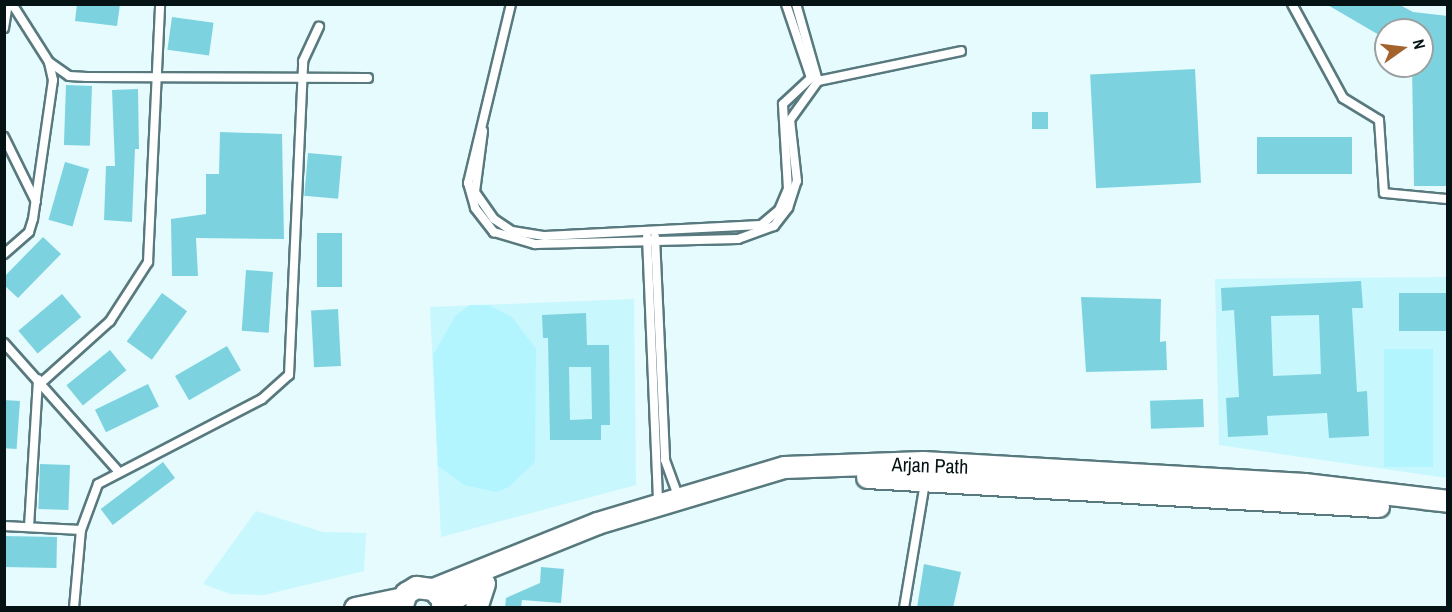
<!DOCTYPE html>
<style>
body{margin:0}
#map{position:relative;width:1452px;height:612px;overflow:hidden;background:#e5fbfe;font-family:"Archivo Narrow",sans-serif}
div>[style]{position:absolute}
[style*='--x']{left:calc(var(--x)*1px);top:calc(var(--y)*1px);width:calc(var(--w)*1px);rotate:calc(var(--a)*1deg)}
.built>*{inset:0;background:#c8f7fe}
.green>*{inset:0;background:#b3f5ff;transform-origin:0 0}
.building>*{inset:0;background:#7cd3df;transform-origin:0 0}
.roads{filter:drop-shadow(2px 0 #58797e) drop-shadow(-2px 0 #58797e) drop-shadow(0 2px #58797e) drop-shadow(0 -2px #58797e)}
.service>*{height:8px;margin:-4px;padding:0 4px;transform-origin:4px;border-radius:4px;background:#fff}
.secondary>*{height:21px;margin:-10.5px;padding:0 10.5px;transform-origin:10.5px;border-radius:10.5px;background:#fff}
span{translate:-50% -50%;white-space:nowrap;text-align:center;line-height:1.15;-webkit-text-stroke:5px #fff;paint-order:stroke}
.street-label{font-size:20px;color:#061315}
.frame{position:absolute;inset:0;border:6px solid #061315;pointer-events:none}
.north{position:absolute;left:1374px;top:18px;width:60px;height:60px;box-sizing:border-box;background:#fff;border:2px solid #9ba1a1;border-radius:50%;rotate:76deg;font-size:16px;font-weight:700;line-height:24px;text-align:center;color:#061315}
.north::after{content:'';display:block;margin:auto;width:21px;height:27px;background:#a4632d;clip-path:polygon(50% 0,100% 100%,50% 72%,0 100%)}
</style>
<div id="map">
<div class="built">
<i style="clip-path:polygon(1447px 277px,1447px 478px,1219px 445px,1215px 279px)"></i>
<i style="clip-path:polygon(634px 299px,636px 485px,441px 537px,430px 307px)"></i>
<i style="clip-path:polygon(256px 511px,323px 532px,366px 533px,364px 571px,264px 595px,230px 594px,203px 584px)"></i>
</div>
<div class="green">
<i style="clip-path:polygon(470px 305px,489px 305px,512px 317px,536px 349px,535px 462px,509px 487px,496px 492px,464px 485px,438px 466px,433px 355px,456px 315px)"></i>
<i style="left:1433px;top:349px;width:118px;height:49px;rotate:90deg"></i>
</div>
<div class="building">
<i style="clip-path:polygon(77px 4px,120px 4px,117px 26px,75px 21px)"></i>
<i style="clip-path:polygon(1326px 4px,1398px 4px,1413px 12px,1448px 16px,1448px 186px,1414px 186px,1412px 66px,1422px 66px,1422px 30px,1386px 30px,1386px 39px)"></i>
<i style="left:172px;top:17px;width:42px;height:33px;rotate:8deg"></i>
<i style="left:1195px;top:69px;width:114px;height:105px;rotate:87deg"></i>
<i style="left:66px;top:85px;width:26px;height:60px;rotate:2deg"></i>
<i style="clip-path:polygon(138px 89px,139px 149px,135px 149px,132px 222px,104px 220px,106px 166px,115px 166px,112px 90px)"></i>
<i style="left:1032px;top:112px;width:16px;height:17px"></i>
<i style="clip-path:polygon(220px 132px,282px 134px,284px 239px,196px 238px,198px 276px,172px 276px,171px 219px,206px 214px,206px 174px,219px 174px)"></i>
<i style="left:1352px;top:137px;width:37px;height:95px;rotate:90deg"></i>
<i style="left:308px;top:153px;width:34px;height:43px;rotate:5deg"></i>
<i style="left:65px;top:162px;width:25px;height:60px;rotate:16deg"></i>
<i style="left:317px;top:233px;width:25px;height:54px"></i>
<i style="clip-path:polygon(43px 237px,61px 254px,18px 298px,4px 285px,4px 277px)"></i>
<i style="left:246px;top:270px;width:27px;height:61px;rotate:4deg"></i>
<i style="clip-path:polygon(evenodd,1361px 281px,1363px 308px,1352px 308px,1357px 392px,1367px 391px,1369px 436px,1329px 438px,1327px 413px,1267px 416px,1268px 435px,1228px 437px,1226px 398px,1239px 397px,1234px 310px,1222px 311px,1221px 288px,1361px 281px,1319px 315px,1321px 374px,1273px 376px,1271px 316px,1319px 315px)"></i>
<i style="left:162px;top:293px;width:31px;height:60px;rotate:36deg"></i>
<i style="left:1399px;top:293px;width:49px;height:38px"></i>
<i style="left:62px;top:294px;width:30px;height:57px;rotate:50deg"></i>
<i style="clip-path:polygon(1081px 297px,1161px 299px,1160px 342px,1166px 341px,1167px 370px,1086px 372px)"></i>
<i style="left:338px;top:309px;width:57px;height:27px;rotate:87deg"></i>
<i style="clip-path:polygon(evenodd,586px 313px,587px 345px,609px 345px,610px 425px,601px 425px,601px 440px,550px 440px,548px 338px,543px 338px,542px 315px,586px 313px,569px 367px,591px 367px,592px 419px,570px 420px,569px 367px)"></i>
<i style="left:227px;top:346px;width:28px;height:60px;rotate:60deg"></i>
<i style="left:110px;top:350px;width:26px;height:56px;rotate:51deg"></i>
<i style="left:148px;top:384px;width:25px;height:59px;rotate:64deg"></i>
<i style="left:1203px;top:399px;width:28px;height:53px;rotate:88deg"></i>
<i style="left:4px;top:400px;width:16px;height:48px;rotate:4deg"></i>
<i style="left:163px;top:462px;width:20px;height:78px;rotate:53deg"></i>
<i style="left:40px;top:464px;width:30px;height:45px;rotate:2deg"></i>
<i style="left:4px;top:536px;width:53px;height:31px;rotate:1deg"></i>
<i style="clip-path:polygon(924px 564px,961px 572px,953px 608px,917px 608px)"></i>
<i style="clip-path:polygon(541px 567px,564px 569px,561px 603px,522px 600px,521px 608px,505px 608px,506px 598px,540px 583px)"></i>
</div>
<div class="roads">
<div class="service">
<i style="--x:511;--y:4;--w:184;--a:103.5"></i>
<i style="--x:468;--y:183;--w:26;--a:74"></i>
<i style="--x:475;--y:208;--w:31;--a:52"></i>
<i style="--x:494;--y:232;--w:43;--a:16.3"></i>
<i style="--x:535;--y:244;--w:203;--a:-1.4"></i>
<i style="--x:738;--y:239;--w:38;--a:-20"></i>
<i style="--x:774;--y:226;--w:23;--a:-52"></i>
<i style="--x:788;--y:208;--w:28;--a:-72"></i>
<i style="--x:797;--y:181;--w:61;--a:-96.5"></i>
<i style="--x:790;--y:120;--w:48;--a:-54.3"></i>
<i style="--x:818;--y:81;--w:80;--a:-105.9"></i>
<i style="--x:1292;--y:4;--w:107;--a:61.5"></i>
<i style="--x:1343;--y:98;--w:42;--a:31.4"></i>
<i style="--x:1379;--y:120;--w:73;--a:86.1"></i>
<i style="--x:1384;--y:193;--w:64;--a:5.4"></i>
<i style="--x:4;--y:28;--w:24;--a:-81"></i>
<i style="--x:49;--y:62;--w:24;--a:35"></i>
<i style="--x:69;--y:76;--w:18;--a:3"></i>
<i style="--x:87;--y:77;--w:281;--a:0.2"></i>
<i style="--x:818;--y:81;--w:146;--a:-11.8"></i>
<i style="--x:483;--y:131;--w:62;--a:97.5"></i>
<i style="--x:475;--y:192;--w:33;--a:55"></i>
<i style="--x:494;--y:219;--w:22;--a:34"></i>
<i style="--x:512;--y:231;--w:33;--a:9"></i>
<i style="--x:545;--y:236;--w:216;--a:-2.9"></i>
<i style="--x:761;--y:225;--w:23;--a:-40"></i>
<i style="--x:779;--y:210;--w:23;--a:-67"></i>
<i style="--x:788;--y:189;--w:85;--a:-93.4"></i>
<i style="--x:783;--y:104;--w:38;--a:-43"></i>
<i style="--x:811;--y:78;--w:78;--a:-108.7"></i>
<i style="--x:4;--y:137;--w:72;--a:63.8"></i>
<i style="--x:647;--y:237;--w:266;--a:87.6"></i>
<i style="--x:655;--y:237;--w:223;--a:87.4"></i>
<i style="--x:665;--y:460;--w:38;--a:70"></i>
<i style="--x:4;--y:254;--w:33;--a:-41"></i>
<i style="--x:29;--y:232;--w:14;--a:-73"></i>
<i style="--x:33;--y:219;--w:140;--a:-81.8"></i>
<i style="--x:53;--y:80;--w:18;--a:-103"></i>
<i style="--x:49;--y:62;--w:69;--a:-122.5"></i>
<i style="--x:4;--y:343;--w:171;--a:48.3"></i>
<i style="--x:41;--y:383;--w:93;--a:-41.9"></i>
<i style="--x:110;--y:321;--w:70;--a:-57.2"></i>
<i style="--x:148;--y:262;--w:258;--a:-87.3"></i>
<i style="--x:4;--y:526;--w:77;--a:3"></i>
<i style="--x:29;--y:527;--w:148;--a:-86.5"></i>
<i style="--x:74;--y:608;--w:78;--a:-84.9"></i>
<i style="--x:81;--y:530;--w:49;--a:-69.7"></i>
<i style="--x:98;--y:484;--w:185;--a:-27.4"></i>
<i style="--x:262;--y:399;--w:36;--a:-42"></i>
<i style="--x:289;--y:375;--w:314;--a:-87.4"></i>
<i style="--x:303;--y:61;--w:38;--a:-65"></i>
<i style="--x:904;--y:608;--w:128;--a:-80.5"></i>
</div>
<div class="secondary">
<i style="--x:867;--y:477;--w:512;--a:3.25"></i>
<i style="--x:433;--y:589;--w:177;--a:-21.9"></i>
<i style="--x:597;--y:523;--w:195;--a:-16.7"></i>
<i style="--x:784;--y:467;--w:139;--a:-2.1"></i>
<i style="--x:923;--y:462;--w:382;--a:3.3"></i>
<i style="--x:1304;--y:484;--w:145;--a:6.7"></i>
<i style="--x:442;--y:604;--w:42;--a:-26.6"></i>
<i style="--x:355;--y:608;--w:49;--a:-11.8"></i>
<i style="--x:401;--y:608;--w:16;--a:-72"></i>
<i style="--x:406;--y:593;--w:12;--a:-31"></i>
<i style="--x:416;--y:587;--w:17;--a:7"></i>
<i style="--x:433;--y:589;--w:12;--a:48"></i>
<i style="--x:476;--y:608;--w:26;--a:-72"></i>
</div>
</div>
<div class="street-label">
<span style="left:930px;top:465px;rotate:2deg">Arjan Path</span>
</div>
<div class="frame"></div>
<div class="north">N</div>
</div>
